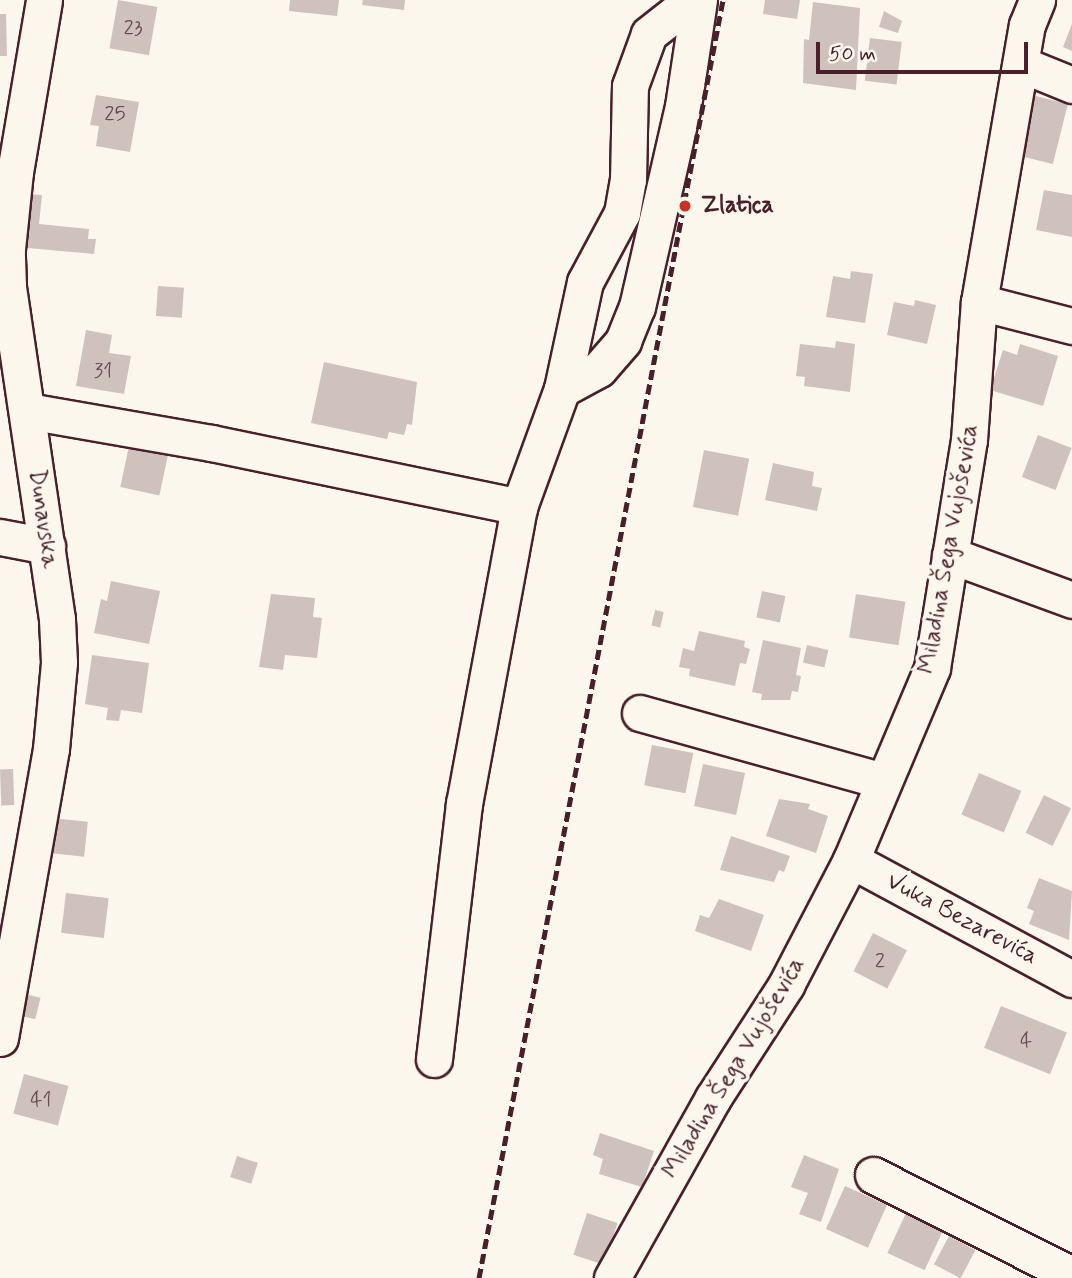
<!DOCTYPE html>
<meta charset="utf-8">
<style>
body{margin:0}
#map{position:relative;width:1072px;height:1278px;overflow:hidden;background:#fbf7ec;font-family:Mynerve,sans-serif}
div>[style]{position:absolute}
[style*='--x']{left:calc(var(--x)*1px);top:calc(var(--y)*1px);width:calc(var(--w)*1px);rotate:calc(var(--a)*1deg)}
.building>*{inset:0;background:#cfc2bc;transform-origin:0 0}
.roads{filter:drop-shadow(2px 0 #4a1f2b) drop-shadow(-2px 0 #4a1f2b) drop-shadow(0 2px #4a1f2b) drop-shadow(0 -2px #4a1f2b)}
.minor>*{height:35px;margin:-17.5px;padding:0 17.5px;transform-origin:17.5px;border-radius:17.5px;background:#fbf7ec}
.rail>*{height:5px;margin-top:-2.5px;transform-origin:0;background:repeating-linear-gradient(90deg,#4a1f2b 0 10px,transparent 0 15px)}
.dots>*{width:19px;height:19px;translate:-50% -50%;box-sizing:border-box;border:4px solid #fbf7ec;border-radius:50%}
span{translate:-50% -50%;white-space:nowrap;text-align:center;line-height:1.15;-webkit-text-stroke:7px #fbf7ec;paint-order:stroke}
.number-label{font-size:21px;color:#6b484f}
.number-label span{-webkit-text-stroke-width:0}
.poi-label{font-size:24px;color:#4a1f2b;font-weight:700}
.left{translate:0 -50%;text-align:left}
.street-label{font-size:24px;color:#4a1f2b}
.scale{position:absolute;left:816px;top:42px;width:212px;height:32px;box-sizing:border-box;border:4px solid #4a1f2b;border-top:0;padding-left:9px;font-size:21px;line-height:24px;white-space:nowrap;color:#4a1f2b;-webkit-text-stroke:5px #fbf7ec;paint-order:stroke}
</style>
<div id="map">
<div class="building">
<i style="left:118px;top:0;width:40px;height:49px;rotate:10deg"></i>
<i style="clip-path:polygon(290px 0,339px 0,337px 16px,289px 11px)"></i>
<i style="clip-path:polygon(363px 0,405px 0,404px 10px,362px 5px)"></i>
<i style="clip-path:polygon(765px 0,800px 0,797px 19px,763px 14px)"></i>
<i style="clip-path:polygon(813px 2px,860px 8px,856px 90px,803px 83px,804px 39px,809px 40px)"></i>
<i style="clip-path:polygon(884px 11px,902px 21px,898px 33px,879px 27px)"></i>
<i style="clip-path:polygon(0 14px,6px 14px,7px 56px,0 56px)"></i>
<i style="clip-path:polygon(1072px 24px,1072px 51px,1063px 47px)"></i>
<i style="left:870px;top:38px;width:32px;height:43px;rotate:7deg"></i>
<i style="clip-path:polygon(96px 95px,139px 102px,130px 152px,96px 146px,99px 126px,90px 125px)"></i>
<i style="left:1032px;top:95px;width:37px;height:62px;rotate:14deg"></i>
<i style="clip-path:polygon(1044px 190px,1072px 195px,1072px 237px,1036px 230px)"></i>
<i style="clip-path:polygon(23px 194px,42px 195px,39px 224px,89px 229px,88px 239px,96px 239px,94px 254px,17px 247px)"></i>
<i style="clip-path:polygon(851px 271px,873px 274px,865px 323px,826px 317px,833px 276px,850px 279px)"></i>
<i style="left:158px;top:286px;width:26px;height:30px;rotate:4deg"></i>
<i style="clip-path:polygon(915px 300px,936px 305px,927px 344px,887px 335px,894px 302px,914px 306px)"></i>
<i style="clip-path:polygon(86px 330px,112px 335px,109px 353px,131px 356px,124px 394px,76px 386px)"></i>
<i style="clip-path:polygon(836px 341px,855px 344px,850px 392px,804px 386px,805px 377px,796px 376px,800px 344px,835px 348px)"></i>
<i style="clip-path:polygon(1020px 344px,1058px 356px,1043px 406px,990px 390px,1003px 350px,1017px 355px)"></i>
<i style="clip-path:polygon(324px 362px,417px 382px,412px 425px,407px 424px,404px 435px,389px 432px,387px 439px,311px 423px)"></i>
<i style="left:1038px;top:435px;width:36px;height:45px;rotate:21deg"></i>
<i style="left:129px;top:446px;width:40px;height:42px;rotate:12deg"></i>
<i style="left:704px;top:450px;width:46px;height:58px;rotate:11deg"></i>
<i style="clip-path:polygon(773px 463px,814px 472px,812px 486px,822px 488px,817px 511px,765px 500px)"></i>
<i style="clip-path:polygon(111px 581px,160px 591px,149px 644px,94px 633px,101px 599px,107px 601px)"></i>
<i style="left:762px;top:591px;width:24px;height:27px;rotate:12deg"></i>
<i style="clip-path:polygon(271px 594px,315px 598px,313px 617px,322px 618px,317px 658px,285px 655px,283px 670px,259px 667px)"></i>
<i style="left:856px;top:594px;width:50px;height:44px;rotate:9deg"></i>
<i style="left:655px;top:610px;width:9px;height:16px;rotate:13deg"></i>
<i style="clip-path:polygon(699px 631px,745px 641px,744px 647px,750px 649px,746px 664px,740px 663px,735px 686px,689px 676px,690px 669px,679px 667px,683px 648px,694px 651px)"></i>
<i style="clip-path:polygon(763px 640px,801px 648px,796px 675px,801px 676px,798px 692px,792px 691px,790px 700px,761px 700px,762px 694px,752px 692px)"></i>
<i style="left:807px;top:645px;width:22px;height:18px;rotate:13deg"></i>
<i style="clip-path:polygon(92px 655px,149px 663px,142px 713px,121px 710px,119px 721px,106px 720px,108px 708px,85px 704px)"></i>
<i style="left:652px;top:745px;width:42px;height:41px;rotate:11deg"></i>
<i style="left:703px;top:764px;width:43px;height:43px;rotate:12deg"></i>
<i style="left:13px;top:769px;width:36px;height:13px;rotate:88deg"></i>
<i style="left:979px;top:773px;width:46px;height:45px;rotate:23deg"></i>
<i style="left:1044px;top:795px;width:30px;height:42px;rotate:26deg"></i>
<i style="clip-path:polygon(779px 799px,810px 804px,808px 809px,828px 816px,816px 853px,766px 836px)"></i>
<i style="left:51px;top:818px;width:37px;height:35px;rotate:6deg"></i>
<i style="clip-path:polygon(731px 836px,790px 856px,784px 872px,779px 870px,774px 882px,720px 870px)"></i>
<i style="clip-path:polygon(1039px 878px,1072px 891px,1069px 940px,1029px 924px,1034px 911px,1027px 908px)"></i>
<i style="left:66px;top:893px;width:43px;height:40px;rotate:7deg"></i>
<i style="clip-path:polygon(719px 899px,764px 915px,751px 951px,695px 931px,700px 915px,709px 918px)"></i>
<i style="left:873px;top:933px;width:38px;height:43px;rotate:27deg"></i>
<i style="left:25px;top:994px;width:16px;height:22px;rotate:14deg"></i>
<i style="left:1001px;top:1006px;width:71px;height:45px;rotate:22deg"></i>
<i style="left:24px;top:1074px;width:46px;height:41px;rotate:15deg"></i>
<i style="clip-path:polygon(600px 1133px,654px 1151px,642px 1187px,599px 1174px,603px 1159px,593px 1155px)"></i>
<i style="clip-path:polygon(804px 1155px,839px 1169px,821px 1222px,799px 1214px,808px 1193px,791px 1187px)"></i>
<i style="left:237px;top:1156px;width:22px;height:22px;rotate:18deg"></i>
<i style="left:845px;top:1186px;width:46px;height:47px;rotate:24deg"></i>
<i style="left:587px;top:1213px;width:32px;height:44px;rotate:18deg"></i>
<i style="left:906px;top:1213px;width:41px;height:44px;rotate:25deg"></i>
<i style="left:949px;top:1236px;width:30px;height:32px;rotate:28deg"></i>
</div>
<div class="roads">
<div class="minor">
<i style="--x:1023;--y:65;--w:53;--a:22.2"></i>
<i style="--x:979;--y:302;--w:96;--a:14.5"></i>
<i style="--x:562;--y:389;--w:42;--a:-28.4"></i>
<i style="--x:599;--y:369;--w:37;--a:-49"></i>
<i style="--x:623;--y:341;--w:37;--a:-68"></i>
<i style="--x:637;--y:307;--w:206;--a:-77.1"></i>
<i style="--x:683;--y:106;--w:107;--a:-81.4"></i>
<i style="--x:28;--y:411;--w:186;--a:9.9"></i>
<i style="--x:211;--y:443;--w:315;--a:11.7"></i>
<i style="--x:0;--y:537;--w:48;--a:10.8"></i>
<i style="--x:950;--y:555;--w:130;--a:20.2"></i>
<i style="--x:640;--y:713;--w:253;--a:15.6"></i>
<i style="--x:851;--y:860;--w:251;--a:28.3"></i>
<i style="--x:0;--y:1038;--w:293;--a:-80"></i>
<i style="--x:51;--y:749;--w:87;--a:-84.7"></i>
<i style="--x:59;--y:662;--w:43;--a:-92.7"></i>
<i style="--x:57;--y:619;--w:337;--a:-98.4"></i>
<i style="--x:8;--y:286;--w:37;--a:-92"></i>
<i style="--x:7;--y:249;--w:77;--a:-84.1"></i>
<i style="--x:15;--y:172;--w:174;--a:-80.4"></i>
<i style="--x:434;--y:1059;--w:257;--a:-83.3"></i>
<i style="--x:464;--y:804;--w:302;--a:-79.5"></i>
<i style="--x:519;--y:507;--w:126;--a:-70"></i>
<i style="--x:562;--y:389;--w:109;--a:-77.9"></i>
<i style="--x:585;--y:282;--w:78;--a:-61.8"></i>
<i style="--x:622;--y:213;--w:34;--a:-80"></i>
<i style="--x:628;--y:180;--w:94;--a:-88.8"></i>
<i style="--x:630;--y:86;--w:55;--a:-69.9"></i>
<i style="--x:649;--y:34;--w:55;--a:-38.3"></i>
<i style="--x:873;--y:1175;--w:223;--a:26.7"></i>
<i style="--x:612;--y:1278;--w:206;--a:-60.7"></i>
<i style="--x:713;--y:1098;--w:135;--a:-57.1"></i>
<i style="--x:786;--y:985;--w:141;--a:-62.5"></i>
<i style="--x:851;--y:860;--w:208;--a:-67.1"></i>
<i style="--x:932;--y:668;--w:231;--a:-80.8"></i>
<i style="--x:969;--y:440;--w:138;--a:-85.9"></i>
<i style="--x:979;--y:302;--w:281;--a:-80.2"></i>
<i style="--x:1027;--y:25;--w:27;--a:-68"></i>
</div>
</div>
<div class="rail">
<i style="--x:479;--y:1278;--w:1301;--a:-79.19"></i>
</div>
<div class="dots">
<i style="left:685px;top:206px;background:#c8321e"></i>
</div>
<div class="number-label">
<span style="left:133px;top:28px">23</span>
<span style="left:115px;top:114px">25</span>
<span style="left:103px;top:371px">31</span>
<span style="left:880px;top:961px">2</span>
<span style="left:1026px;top:1041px">4</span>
<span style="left:41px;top:1100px">41</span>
</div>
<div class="poi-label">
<span class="left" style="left:701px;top:206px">Zlatica</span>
</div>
<div class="street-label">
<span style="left:43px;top:519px;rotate:82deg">Dunavska</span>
<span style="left:949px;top:549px;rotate:-80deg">Miladina Šega Vujoševića</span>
<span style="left:962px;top:919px;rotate:28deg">Vuka Bezarevića</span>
<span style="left:734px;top:1068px;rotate:-59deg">Miladina Šega Vujoševića</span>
</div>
<div class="scale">50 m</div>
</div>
